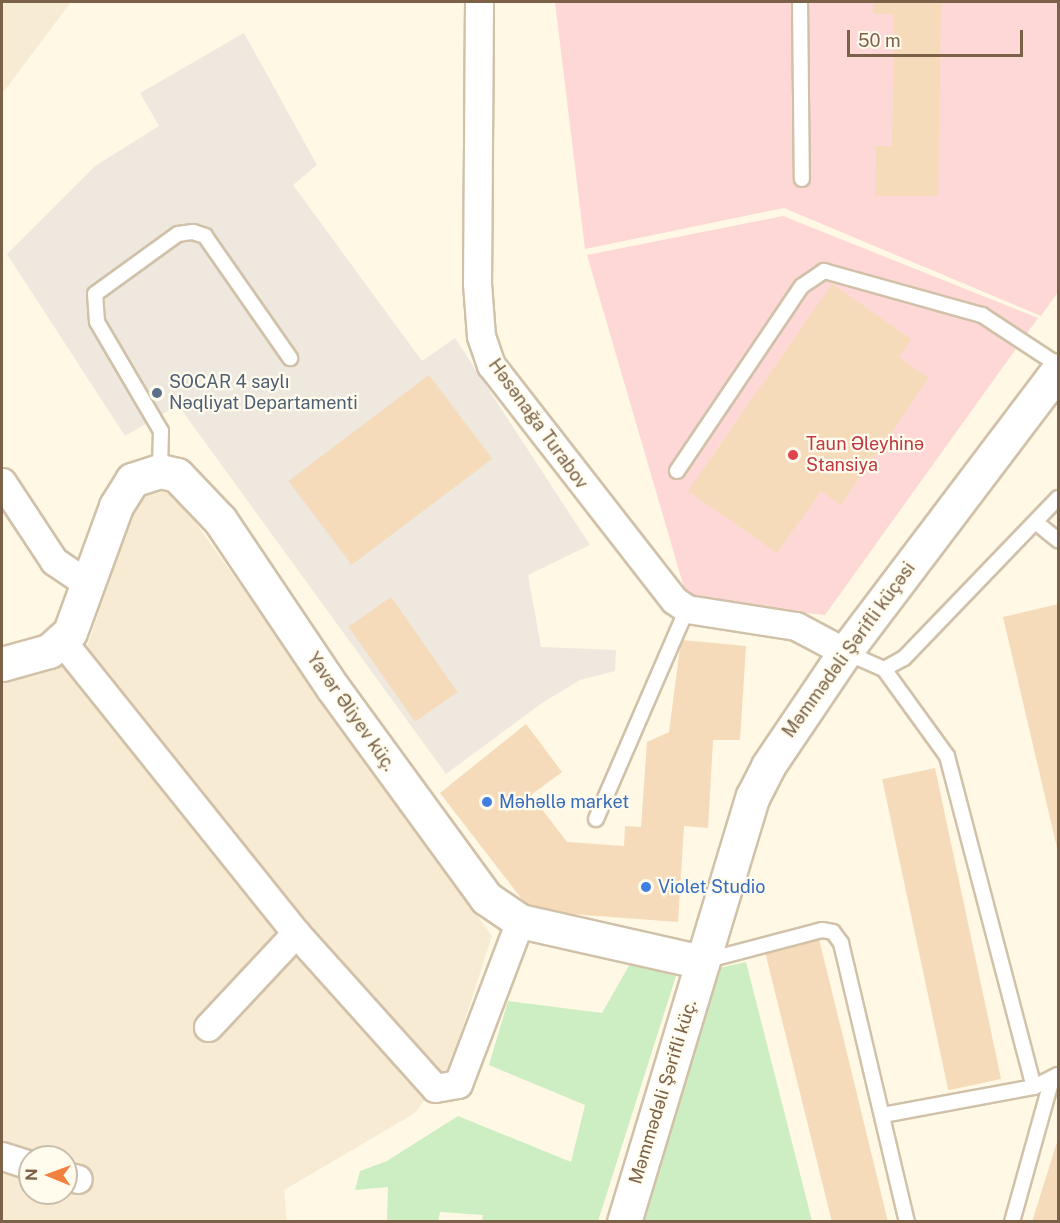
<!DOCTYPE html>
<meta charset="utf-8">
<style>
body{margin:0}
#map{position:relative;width:1060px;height:1223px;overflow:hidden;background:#fef8e5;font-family:"Public Sans",sans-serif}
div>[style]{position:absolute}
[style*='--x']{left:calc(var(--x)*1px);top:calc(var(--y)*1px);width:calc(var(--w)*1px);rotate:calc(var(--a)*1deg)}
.residential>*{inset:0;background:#f7ebd3}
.industrial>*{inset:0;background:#eee8df}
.medical>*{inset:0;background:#fdd8d7}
.green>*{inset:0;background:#cdedc2}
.building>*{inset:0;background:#f6dbba;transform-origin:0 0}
.roads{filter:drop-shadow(2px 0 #d1c1a9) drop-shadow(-2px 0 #d1c1a9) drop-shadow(0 2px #d1c1a9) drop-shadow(0 -2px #d1c1a9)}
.service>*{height:14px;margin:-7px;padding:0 7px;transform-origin:7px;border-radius:7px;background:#fff}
.minor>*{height:27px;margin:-13.5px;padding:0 13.5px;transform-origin:13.5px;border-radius:13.5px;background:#fff}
.tertiary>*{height:33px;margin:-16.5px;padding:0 16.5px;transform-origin:16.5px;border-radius:16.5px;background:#fff}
.dots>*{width:16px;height:16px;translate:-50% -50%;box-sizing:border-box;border:3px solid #fffbed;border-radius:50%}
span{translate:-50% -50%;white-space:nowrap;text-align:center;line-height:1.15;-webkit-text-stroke:4.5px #fffbed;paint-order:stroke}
.service-label{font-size:18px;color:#4e5e75}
.left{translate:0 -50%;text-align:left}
.street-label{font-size:18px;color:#7a6147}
.health-label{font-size:18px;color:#be3a42}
.shop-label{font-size:18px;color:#366cbe}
.frame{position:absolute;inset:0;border:3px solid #7a6147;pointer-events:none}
.north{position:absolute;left:18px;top:1145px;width:60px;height:60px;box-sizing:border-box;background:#fffbed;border:2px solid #cabdab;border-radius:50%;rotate:271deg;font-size:16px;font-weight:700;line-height:24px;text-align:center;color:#7a6147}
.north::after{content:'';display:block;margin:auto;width:21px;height:27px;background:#f28140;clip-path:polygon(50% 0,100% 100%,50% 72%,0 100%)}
.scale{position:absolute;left:847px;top:30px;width:176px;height:27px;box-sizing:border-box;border:3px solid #7a6147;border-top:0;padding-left:8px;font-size:18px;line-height:21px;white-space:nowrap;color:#7a6147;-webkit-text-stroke:4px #fffbed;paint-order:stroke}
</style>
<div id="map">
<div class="residential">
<i style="clip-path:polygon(2px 2px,71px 2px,2px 94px)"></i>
<i style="clip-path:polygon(evenodd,154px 488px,177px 497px,492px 936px,450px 1066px,415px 1113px,284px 1190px,287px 1221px,2px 1222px,2px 674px,66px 665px,88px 644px,139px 494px,154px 488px,30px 1157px,66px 1157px,66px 1193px,30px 1193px,30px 1157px)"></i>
</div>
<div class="industrial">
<i style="clip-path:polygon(244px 33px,317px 165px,293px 185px,422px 361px,455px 338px,590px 545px,528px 575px,541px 647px,616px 650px,615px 671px,580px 680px,542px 703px,446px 774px,178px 405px,125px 436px,7px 254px,95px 166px,159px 126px,140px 93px)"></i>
</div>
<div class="medical">
<i style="clip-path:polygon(555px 2px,1058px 2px,1058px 292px,1041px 316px,784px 208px,585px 249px)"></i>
<i style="clip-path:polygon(783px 216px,1038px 318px,825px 615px,698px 602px,685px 591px,587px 255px)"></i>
</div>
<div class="green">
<i style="clip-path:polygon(746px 962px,812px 1221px,640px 1222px,714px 969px)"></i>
<i style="clip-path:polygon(630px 964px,676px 976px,598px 1221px,482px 1221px,483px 1215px,440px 1212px,438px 1221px,387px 1221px,388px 1187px,355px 1190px,360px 1171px,387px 1161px,458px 1116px,571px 1162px,585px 1105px,489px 1065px,508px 1001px,602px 1013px)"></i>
</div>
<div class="building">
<i style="clip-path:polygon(873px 2px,941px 2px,938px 196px,875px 196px,876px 146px,892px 146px,894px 14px,873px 14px)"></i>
<i style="clip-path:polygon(832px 284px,911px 339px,899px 357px,929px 378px,841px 505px,821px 491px,777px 553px,688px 491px)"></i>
<i style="left:429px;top:375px;width:105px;height:176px;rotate:53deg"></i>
<i style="left:391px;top:597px;width:116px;height:52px;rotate:55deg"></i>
<i style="clip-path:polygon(1058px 604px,1058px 852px,1003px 617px)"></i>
<i style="clip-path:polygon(681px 640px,746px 646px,740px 740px,713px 740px,708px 828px,684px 826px,678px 922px,531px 911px,440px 793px,526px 724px,562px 772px,531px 795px,567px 842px,624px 846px,625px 826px,641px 827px,647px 742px,669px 732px)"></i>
<i style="left:935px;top:768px;width:318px;height:54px;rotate:78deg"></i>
<i style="clip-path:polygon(819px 939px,846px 1049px,888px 1222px,832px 1222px,765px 952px)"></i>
<i style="clip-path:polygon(1058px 1139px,1058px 1222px,1032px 1222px)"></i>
</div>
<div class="roads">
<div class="service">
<i style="--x:800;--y:2;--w:177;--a:89.4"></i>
<i style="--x:160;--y:471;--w:40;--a:-88.6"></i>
<i style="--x:161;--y:431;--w:126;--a:-120.4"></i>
<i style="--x:97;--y:322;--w:28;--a:-94"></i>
<i style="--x:95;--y:294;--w:102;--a:-35.9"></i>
<i style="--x:178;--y:234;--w:15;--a:-8"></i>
<i style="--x:193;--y:232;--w:13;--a:18"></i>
<i style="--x:205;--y:236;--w:149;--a:55.1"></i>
<i style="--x:677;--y:471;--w:223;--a:-56"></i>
<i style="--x:802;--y:286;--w:27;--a:-34"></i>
<i style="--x:824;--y:271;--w:164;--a:15.6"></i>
<i style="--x:982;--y:315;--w:91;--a:33.3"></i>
<i style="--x:1038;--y:524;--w:26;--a:39"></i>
<i style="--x:845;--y:652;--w:43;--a:23.6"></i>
<i style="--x:884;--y:669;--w:23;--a:-29"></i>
<i style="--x:904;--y:658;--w:222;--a:-46.1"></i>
<i style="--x:884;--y:669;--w:107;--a:54.1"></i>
<i style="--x:947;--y:756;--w:342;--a:75.3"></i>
<i style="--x:596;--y:819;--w:229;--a:-66.6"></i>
<i style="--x:704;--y:961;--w:122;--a:-14.7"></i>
<i style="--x:822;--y:930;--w:11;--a:10"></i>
<i style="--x:833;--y:932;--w:14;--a:54"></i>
<i style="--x:841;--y:943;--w:287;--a:76.7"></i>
<i style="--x:883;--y:1115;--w:154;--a:-10.5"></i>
<i style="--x:1034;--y:1087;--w:27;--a:-27"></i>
<i style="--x:1012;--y:1222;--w:148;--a:-74.4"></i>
</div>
<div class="minor">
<i style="--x:479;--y:2;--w:281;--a:90.4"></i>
<i style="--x:477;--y:283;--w:53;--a:85.7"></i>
<i style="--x:481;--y:336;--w:31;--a:71"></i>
<i style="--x:491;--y:365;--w:298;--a:52.1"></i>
<i style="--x:674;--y:600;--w:16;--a:35"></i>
<i style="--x:687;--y:609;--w:110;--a:8.9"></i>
<i style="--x:796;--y:626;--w:55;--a:28"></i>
<i style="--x:2;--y:482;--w:95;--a:56.6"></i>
<i style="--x:54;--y:561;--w:42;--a:34.4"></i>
<i style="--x:62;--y:641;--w:374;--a:51.3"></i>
<i style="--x:296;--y:933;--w:208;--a:48.1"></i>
<i style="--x:435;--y:1088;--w:23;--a:-10"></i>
<i style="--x:458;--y:1084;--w:174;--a:-69.2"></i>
<i style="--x:208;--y:1027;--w:129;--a:-46.9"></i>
<i style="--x:2;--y:1156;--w:29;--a:18"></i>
<i style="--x:66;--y:1176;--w:12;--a:14"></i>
</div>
<div class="tertiary">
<i style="--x:2;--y:664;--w:49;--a:-15.5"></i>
<i style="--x:49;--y:651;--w:28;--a:-42"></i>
<i style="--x:70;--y:632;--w:134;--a:-69.9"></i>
<i style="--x:116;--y:506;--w:31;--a:-58"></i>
<i style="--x:132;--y:480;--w:29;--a:-18"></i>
<i style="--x:160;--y:471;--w:17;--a:13"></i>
<i style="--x:177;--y:475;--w:62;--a:46.3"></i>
<i style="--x:220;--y:520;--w:202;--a:56.1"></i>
<i style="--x:333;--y:688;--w:260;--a:53.9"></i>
<i style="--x:486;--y:898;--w:41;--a:34.1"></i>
<i style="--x:520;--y:921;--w:187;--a:12.7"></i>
<i style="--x:624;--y:1222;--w:445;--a:-73.2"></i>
<i style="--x:753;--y:796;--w:34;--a:-63"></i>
<i style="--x:768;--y:766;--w:138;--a:-56"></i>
<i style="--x:845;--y:652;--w:353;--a:-52.9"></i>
</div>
</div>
<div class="dots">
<i style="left:157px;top:393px;background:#5c6f8a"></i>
<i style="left:793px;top:455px;background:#e0444e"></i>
<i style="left:487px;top:802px;background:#3f7fe0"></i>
<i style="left:646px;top:887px;background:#3f7fe0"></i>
</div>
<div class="service-label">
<span class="left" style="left:169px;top:393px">SOCAR 4 saylı<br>Nəqliyat Departamenti</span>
</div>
<div class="street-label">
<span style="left:538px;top:424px;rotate:54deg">Həsənağa Turabov</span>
<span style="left:849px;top:650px;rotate:-54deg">Məmmədəli Şərifli küçəsi</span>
<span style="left:351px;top:712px;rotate:55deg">Yavər Əliyev küç.</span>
<span style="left:663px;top:1092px;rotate:-73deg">Məmmədəli Şərifli küç.</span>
</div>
<div class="health-label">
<span class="left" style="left:806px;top:455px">Taun Əleyhinə<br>Stansiya</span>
</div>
<div class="shop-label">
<span class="left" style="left:499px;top:802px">Məhəllə market</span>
<span class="left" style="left:658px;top:887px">Violet Studio</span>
</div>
<div class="frame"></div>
<div class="north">N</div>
<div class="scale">50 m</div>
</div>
